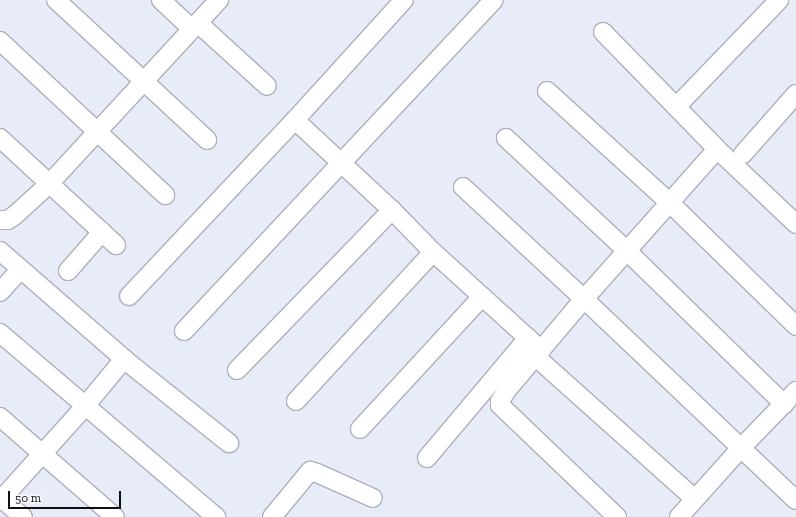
<!DOCTYPE html>
<style>
body{margin:0}
#map{position:relative;width:796px;height:517px;overflow:hidden;background:#e8ecf9;font-family:"Zilla Slab",serif}
div>[style]{position:absolute}
[style*='--x']{left:calc(var(--x)*1px);top:calc(var(--y)*1px);width:calc(var(--w)*1px);rotate:calc(var(--a)*1deg)}
.roads{filter:drop-shadow(1px 0 #adb1bd) drop-shadow(-1px 0 #adb1bd) drop-shadow(0 1px #adb1bd) drop-shadow(0 -1px #adb1bd)}
.minor>*{height:18px;margin:-9px;padding:0 9px;transform-origin:9px;border-radius:9px;background:#fff}
span{translate:-50% -50%;white-space:nowrap;text-align:center;line-height:1.15;-webkit-text-stroke:4px #f8faff;paint-order:stroke}
.scale{position:absolute;left:8px;top:491px;width:113px;height:18px;box-sizing:border-box;border:2px solid #0d0e12;border-top:0;padding-left:5px;font-size:12px;line-height:14px;white-space:nowrap;color:#0d0e12;-webkit-text-stroke:3px #f8faff;paint-order:stroke}
</style>
<div id="map">
<div class="roads">
<div class="minor">
<i style="--x:56;--y:0;--w:206;--a:42.8"></i>
<i style="--x:161;--y:0;--w:42;--a:43.1"></i>
<i style="--x:198;--y:23;--w:93;--a:42.4"></i>
<i style="--x:603;--y:32;--w:163;--a:45.7"></i>
<i style="--x:717;--y:149;--w:109;--a:43.5"></i>
<i style="--x:0;--y:41;--w:226;--a:43"></i>
<i style="--x:547;--y:91;--w:166;--a:42.3"></i>
<i style="--x:670;--y:203;--w:176;--a:44.3"></i>
<i style="--x:676;--y:107;--w:149;--a:-46.1"></i>
<i style="--x:295;--y:120;--w:132;--a:42.9"></i>
<i style="--x:392;--y:210;--w:59;--a:45.7"></i>
<i style="--x:433;--y:252;--w:146;--a:42.2"></i>
<i style="--x:0;--y:138;--w:158;--a:42.7"></i>
<i style="--x:506;--y:138;--w:164;--a:43"></i>
<i style="--x:626;--y:250;--w:221;--a:44.3"></i>
<i style="--x:743;--y:154;--w:80;--a:-48.5"></i>
<i style="--x:463;--y:187;--w:165;--a:42.8"></i>
<i style="--x:584;--y:299;--w:292;--a:43.5"></i>
<i style="--x:0;--y:220;--w:8;--a:0"></i>
<i style="--x:8;--y:220;--w:7;--a:-34"></i>
<i style="--x:14;--y:216;--w:47;--a:-42.4"></i>
<i style="--x:49;--y:184;--w:251;--a:-47.3"></i>
<i style="--x:0;--y:251;--w:172;--a:41"></i>
<i style="--x:130;--y:364;--w:127;--a:38.6"></i>
<i style="--x:68;--y:271;--w:52;--a:-48.9"></i>
<i style="--x:0;--y:292;--w:31;--a:-48"></i>
<i style="--x:129;--y:296;--w:242;--a:-46.7"></i>
<i style="--x:295;--y:120;--w:162;--a:-47.8"></i>
<i style="--x:184;--y:331;--w:453;--a:-46.9"></i>
<i style="--x:0;--y:333;--w:284;--a:40.4"></i>
<i style="--x:536;--y:357;--w:213;--a:41.8"></i>
<i style="--x:237;--y:370;--w:223;--a:-45.9"></i>
<i style="--x:296;--y:401;--w:202;--a:-47.4"></i>
<i style="--x:0;--y:417;--w:152;--a:41"></i>
<i style="--x:360;--y:429;--w:180;--a:-47.3"></i>
<i style="--x:427;--y:458;--w:157;--a:-49.9"></i>
<i style="--x:0;--y:497;--w:30;--a:41"></i>
<i style="--x:0;--y:501;--w:129;--a:-48.1"></i>
<i style="--x:86;--y:405;--w:60;--a:-50.4"></i>
<i style="--x:272;--y:517;--w:60;--a:-50.4"></i>
<i style="--x:310;--y:471;--w:7;--a:16"></i>
<i style="--x:317;--y:473;--w:61;--a:24.1"></i>
<i style="--x:617;--y:517;--w:162;--a:-136.3"></i>
<i style="--x:500;--y:405;--w:4;--a:-90"></i>
<i style="--x:500;--y:401;--w:13;--a:-58"></i>
<i style="--x:507;--y:390;--w:119;--a:-49.8"></i>
<i style="--x:584;--y:299;--w:200;--a:-48.4"></i>
<i style="--x:679;--y:517;--w:91;--a:-48.1"></i>
<i style="--x:740;--y:449;--w:81;--a:-46"></i>
</div>
</div>
<div class="scale">50 m</div>
</div>
